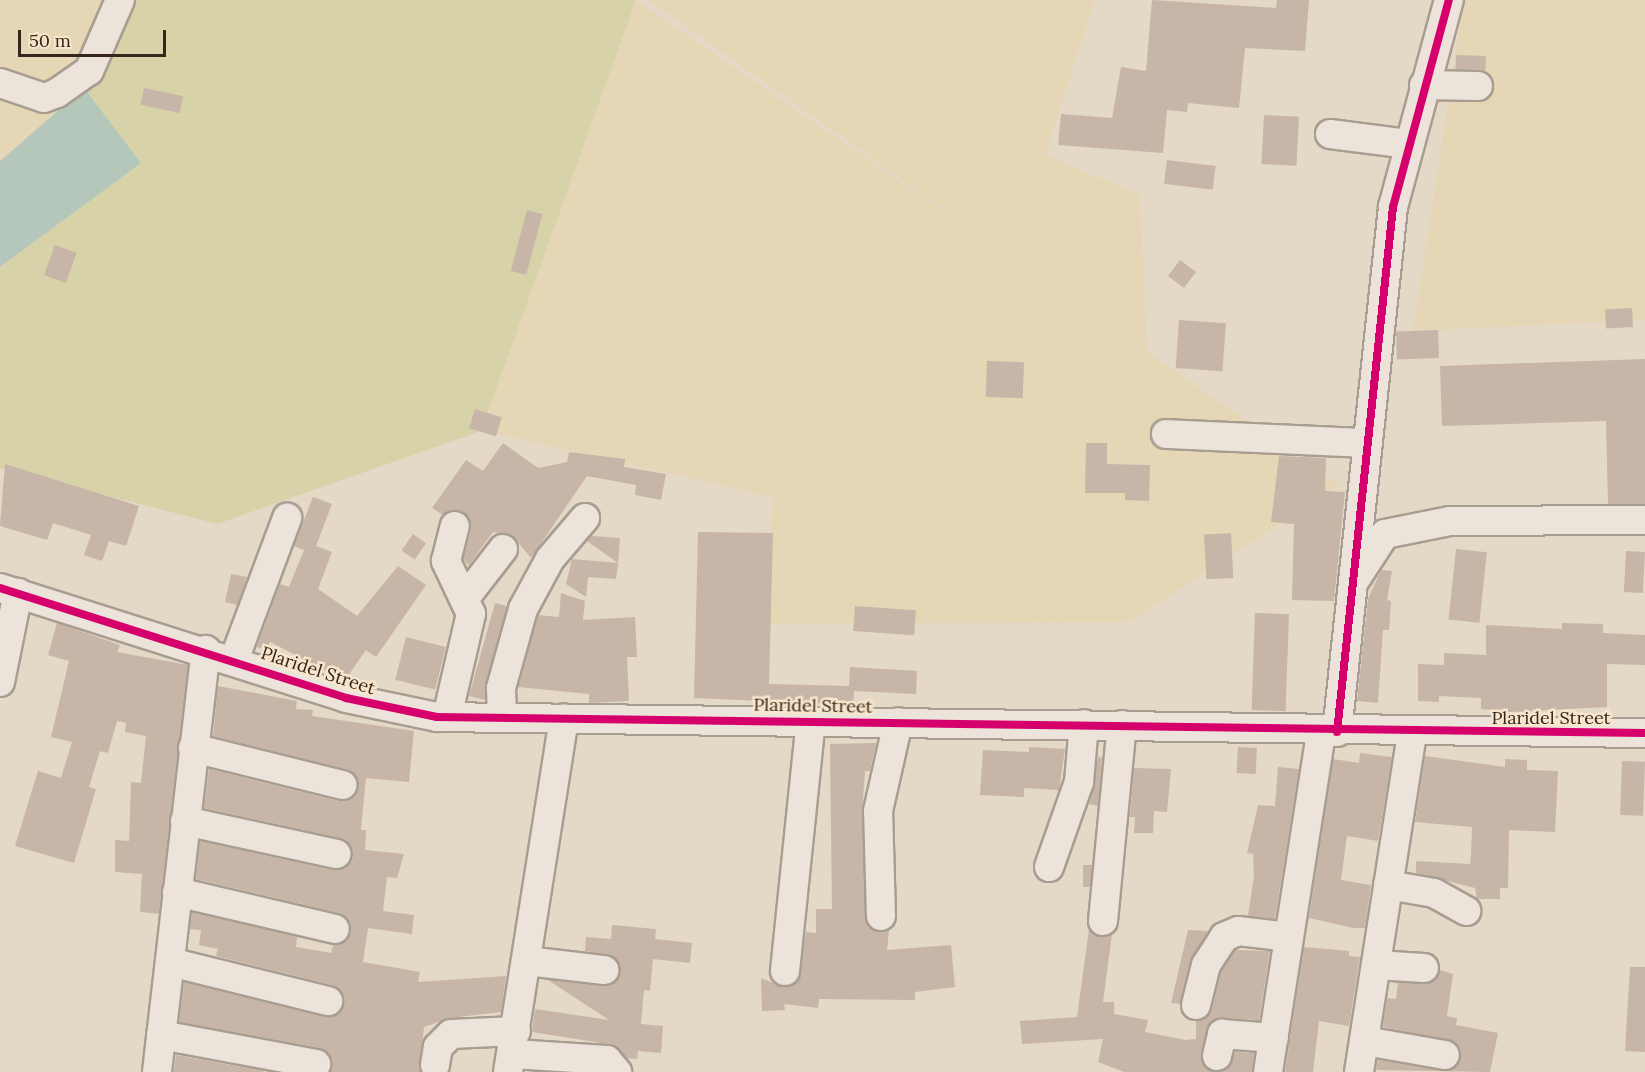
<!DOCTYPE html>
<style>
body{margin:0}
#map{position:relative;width:1645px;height:1072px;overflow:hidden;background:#e4d8c7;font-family:Lora,serif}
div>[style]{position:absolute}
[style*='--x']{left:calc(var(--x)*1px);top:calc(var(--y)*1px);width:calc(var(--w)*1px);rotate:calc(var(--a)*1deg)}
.farmland>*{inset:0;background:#e5d7b6}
.green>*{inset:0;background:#d7d2a8}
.water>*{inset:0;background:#b4c7ba}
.building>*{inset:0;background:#c7b5a8;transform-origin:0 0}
.roads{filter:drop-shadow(2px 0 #a89d91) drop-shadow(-2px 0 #a89d91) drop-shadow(0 2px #a89d91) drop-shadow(0 -2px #a89d91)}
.minor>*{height:28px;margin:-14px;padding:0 14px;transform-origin:14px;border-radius:14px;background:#ece4da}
.cycleway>*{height:8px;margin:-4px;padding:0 4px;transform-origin:4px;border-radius:4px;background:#d6006c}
span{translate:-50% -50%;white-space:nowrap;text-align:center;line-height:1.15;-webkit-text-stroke:5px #f7e6cb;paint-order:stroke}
.street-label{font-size:18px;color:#36251a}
.scale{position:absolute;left:18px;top:30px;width:148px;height:27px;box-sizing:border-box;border:3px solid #36251a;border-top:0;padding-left:8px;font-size:18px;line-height:21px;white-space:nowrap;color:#36251a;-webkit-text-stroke:4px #f7e6cb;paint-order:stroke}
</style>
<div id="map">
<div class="farmland">
<i style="clip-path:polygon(0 0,131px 0,84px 88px,0 161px)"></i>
<i style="clip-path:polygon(636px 0,1064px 294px,648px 0,1095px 0,1045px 155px,1140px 195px,1147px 352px,1340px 485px,1129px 622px,764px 624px,773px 497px,481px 430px)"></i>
<i style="clip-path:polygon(1464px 0,1645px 0,1645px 320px,1413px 331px)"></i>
</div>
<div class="green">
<i style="clip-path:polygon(131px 0,636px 0,481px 431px,217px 524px,0 468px,0 267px,141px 163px,84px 88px)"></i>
</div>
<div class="water">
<i style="clip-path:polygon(84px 88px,141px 163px,0 267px,0 161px)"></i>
</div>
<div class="building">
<i style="clip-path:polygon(1152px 0,1276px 8px,1277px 0,1309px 0,1305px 51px,1245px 48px,1239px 108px,1188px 103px,1187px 112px,1167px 110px,1163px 153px,1058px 145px,1061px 114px,1112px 118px,1121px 67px,1146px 71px)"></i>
<i style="left:1456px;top:55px;width:30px;height:14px;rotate:2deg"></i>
<i style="left:144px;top:88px;width:40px;height:17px;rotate:12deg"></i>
<i style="left:1264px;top:115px;width:35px;height:49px;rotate:3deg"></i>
<i style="left:1167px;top:160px;width:49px;height:24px;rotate:7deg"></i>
<i style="left:527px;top:210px;width:16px;height:63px;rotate:15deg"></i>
<i style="left:55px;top:245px;width:23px;height:32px;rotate:20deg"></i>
<i style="left:1180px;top:260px;width:20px;height:20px;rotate:37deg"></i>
<i style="left:1632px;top:308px;width:19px;height:27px;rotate:87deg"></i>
<i style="left:1179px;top:320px;width:47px;height:48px;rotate:4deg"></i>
<i style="left:1438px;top:330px;width:28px;height:42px;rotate:88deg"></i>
<i style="clip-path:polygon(1645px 359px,1645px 504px,1608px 504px,1606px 421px,1442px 426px,1440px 366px)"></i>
<i style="left:987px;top:361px;width:37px;height:36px;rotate:2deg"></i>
<i style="left:475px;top:409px;width:28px;height:20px;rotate:17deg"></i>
<i style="clip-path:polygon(503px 443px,538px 468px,567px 462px,569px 452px,625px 459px,624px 467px,666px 474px,661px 500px,635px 495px,636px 485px,587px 476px,531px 558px,513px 536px,493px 532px,469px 565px,463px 559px,471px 530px,467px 515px,451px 510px,443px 515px,432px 508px,466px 460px,483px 471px)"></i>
<i style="clip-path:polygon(1086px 443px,1107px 443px,1107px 464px,1150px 465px,1149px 501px,1125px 500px,1125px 493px,1085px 493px)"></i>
<i style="clip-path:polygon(1279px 456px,1326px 458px,1325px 491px,1345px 492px,1334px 601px,1292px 600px,1294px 524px,1271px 522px)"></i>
<i style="clip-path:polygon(5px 464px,139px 506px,126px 546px,109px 541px,102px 561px,84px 555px,91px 535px,53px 523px,47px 540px,0 526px)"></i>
<i style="clip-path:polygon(313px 497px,332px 504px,316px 546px,332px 552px,318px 589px,357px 616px,398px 566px,426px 585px,376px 657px,366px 650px,345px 680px,270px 642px,266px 651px,257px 647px,280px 584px,289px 587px,304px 550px,294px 546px)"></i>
<i style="clip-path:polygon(698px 532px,773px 533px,769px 684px,849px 686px,850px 667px,917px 671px,916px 694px,854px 691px,853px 705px,694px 698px)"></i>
<i style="left:1231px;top:533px;width:45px;height:27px;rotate:87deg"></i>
<i style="left:413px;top:534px;width:16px;height:20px;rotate:35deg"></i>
<i style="clip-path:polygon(592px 536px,620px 538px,618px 563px,587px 541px)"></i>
<i style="left:1456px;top:549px;width:31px;height:71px;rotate:6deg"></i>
<i style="left:1626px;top:551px;width:19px;height:41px;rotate:3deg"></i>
<i style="clip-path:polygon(572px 559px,618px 563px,616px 579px,588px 577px,586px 597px,566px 584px)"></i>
<i style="clip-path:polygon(1381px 570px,1392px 571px,1387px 600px,1391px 601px,1389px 630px,1383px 630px,1378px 703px,1357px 701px,1368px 599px)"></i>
<i style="clip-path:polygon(231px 574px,247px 577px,237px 605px,225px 602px)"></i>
<i style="clip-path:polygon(561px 593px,585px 601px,583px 620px,635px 617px,637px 657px,627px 657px,629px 701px,589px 703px,589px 694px,518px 687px,538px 615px,559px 617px)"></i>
<i style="clip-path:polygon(495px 603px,507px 606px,485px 700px,469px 696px)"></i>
<i style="left:855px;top:606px;width:61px;height:25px;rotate:4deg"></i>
<i style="left:1255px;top:613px;width:34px;height:97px;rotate:2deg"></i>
<i style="clip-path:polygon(57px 623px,120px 645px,117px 652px,188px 665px,159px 914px,140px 912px,142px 874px,115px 872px,115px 840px,129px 841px,131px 782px,141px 783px,146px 736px,125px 732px,126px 723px,117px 721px,108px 753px,100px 751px,89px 787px,96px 789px,74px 863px,15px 846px,38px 771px,61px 778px,72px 742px,51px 737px,69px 661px,48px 655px)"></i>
<i style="clip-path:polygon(1562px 623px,1603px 624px,1603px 633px,1645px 635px,1645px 665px,1607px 664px,1607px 707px,1512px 712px,1481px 709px,1481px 698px,1439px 696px,1439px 702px,1418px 701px,1418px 664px,1444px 665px,1444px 653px,1486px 655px,1486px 625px,1562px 629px)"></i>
<i style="left:406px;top:637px;width:41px;height:44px;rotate:14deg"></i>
<i style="clip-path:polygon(218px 686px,297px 701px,296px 709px,313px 710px,312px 716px,414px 731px,409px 782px,366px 778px,361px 830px,366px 830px,365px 850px,404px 854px,397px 878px,387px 877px,383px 911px,414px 915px,412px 934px,368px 928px,363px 962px,420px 972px,418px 982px,506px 976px,501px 1012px,450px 1018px,424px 1027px,420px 1072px,330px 1072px,331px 1058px,320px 1048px,179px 1022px,184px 982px,324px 1017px,339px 1013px,344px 1004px,340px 990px,332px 985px,216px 956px,218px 949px,199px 945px,201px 930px,190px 929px,192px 912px,297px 937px,296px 947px,331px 953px,333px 945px,347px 941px,351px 932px,347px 917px,339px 913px,196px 879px,200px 841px,332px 870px,348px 865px,352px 857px,347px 842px,340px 838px,204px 808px,209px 769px,338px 801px,353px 797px,358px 788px,354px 774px,346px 769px,213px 736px)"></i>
<i style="clip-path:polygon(876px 743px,870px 771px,865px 771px,862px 811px,867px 927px,889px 930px,887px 950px,951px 945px,955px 987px,915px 992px,915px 1000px,819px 999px,818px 1008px,784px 1004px,785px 1010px,762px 1011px,761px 978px,784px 987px,798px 981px,806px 932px,816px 933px,816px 909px,832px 909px,830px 744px)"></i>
<i style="clip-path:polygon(1029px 747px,1065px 749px,1059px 790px,1024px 788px,1024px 797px,980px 795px,983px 750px,1029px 752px)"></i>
<i style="left:1238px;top:747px;width:19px;height:26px;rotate:3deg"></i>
<i style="clip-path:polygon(1360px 753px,1392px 757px,1378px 841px,1347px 836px,1341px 880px,1371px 885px,1365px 928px,1353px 928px,1309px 918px,1333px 759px,1359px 763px)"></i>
<i style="clip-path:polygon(1425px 756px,1505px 767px,1505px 759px,1527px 760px,1527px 770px,1558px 771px,1555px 832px,1509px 830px,1508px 888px,1500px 888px,1500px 899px,1477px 899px,1475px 888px,1416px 873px,1416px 861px,1470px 864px,1471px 856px,1472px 827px,1415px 822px)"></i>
<i style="clip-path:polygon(1098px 757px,1102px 758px,1098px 806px,1089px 804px)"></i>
<i style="left:1622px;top:761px;width:23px;height:54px;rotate:2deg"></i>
<i style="clip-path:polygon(1278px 767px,1299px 769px,1275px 919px,1248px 916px,1254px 876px,1253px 854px,1247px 853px,1258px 805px,1275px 806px)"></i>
<i style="clip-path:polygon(1134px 768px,1171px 769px,1167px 812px,1154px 811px,1153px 833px,1134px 833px,1135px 817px,1130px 817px)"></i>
<i style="left:1083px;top:865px;width:9px;height:22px"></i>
<i style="clip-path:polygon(612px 925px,656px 929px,655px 939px,692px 943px,690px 963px,653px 959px,650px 991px,644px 990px,641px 1024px,663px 1026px,661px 1053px,638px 1051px,637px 1059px,627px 1058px,614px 1045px,532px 1032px,535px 1009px,609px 1020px,548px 980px,602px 986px,617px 980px,620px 971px,614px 957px,585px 951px,586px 937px,611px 939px)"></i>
<i style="clip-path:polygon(1089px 929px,1101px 937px,1112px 934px,1103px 1002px,1114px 1002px,1114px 1014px,1148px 1020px,1145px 1032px,1185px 1040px,1196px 1039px,1196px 1021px,1212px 1010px,1221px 972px,1235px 950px,1270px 951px,1259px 1020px,1223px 1018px,1210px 1023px,1201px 1060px,1213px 1072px,1124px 1072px,1098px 1062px,1103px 1039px,1022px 1044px,1020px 1021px,1077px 1017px)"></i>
<i style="clip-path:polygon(1188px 930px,1208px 931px,1190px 961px,1180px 1004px,1171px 1003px)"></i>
<i style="clip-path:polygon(1304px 947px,1349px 951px,1349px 956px,1360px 957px,1349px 1026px,1319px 1021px,1313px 1072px,1285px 1072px)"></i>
<i style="clip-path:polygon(1630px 967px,1645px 967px,1645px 1052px,1625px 1051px)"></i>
<i style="clip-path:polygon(1440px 970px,1453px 974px,1447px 1016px,1457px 1018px,1456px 1025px,1498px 1033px,1490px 1072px,1376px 1070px,1378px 1060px,1442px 1071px,1458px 1065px,1461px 1050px,1455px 1042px,1383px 1027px,1387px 998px,1396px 999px,1398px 983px,1431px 983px)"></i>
<i style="clip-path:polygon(1235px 1052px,1254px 1053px,1252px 1072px,1218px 1072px,1229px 1067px)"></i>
<i style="clip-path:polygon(176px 1055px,264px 1071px,263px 1072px,174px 1072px)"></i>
</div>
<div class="roads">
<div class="minor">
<i style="--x:0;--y:83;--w:46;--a:18.8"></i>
<i style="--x:44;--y:98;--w:14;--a:-21"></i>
<i style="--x:57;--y:93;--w:39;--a:-35"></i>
<i style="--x:89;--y:71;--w:77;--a:-66.4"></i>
<i style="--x:1424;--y:85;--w:54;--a:1.1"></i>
<i style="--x:1330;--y:134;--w:80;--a:7.2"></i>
<i style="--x:1166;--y:434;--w:198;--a:2.6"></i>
<i style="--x:1355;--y:580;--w:55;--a:-56.9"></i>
<i style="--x:1385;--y:534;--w:66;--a:-11.3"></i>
<i style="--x:1450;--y:521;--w:195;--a:-0.3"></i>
<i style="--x:0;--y:588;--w:363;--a:17.6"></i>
<i style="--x:346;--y:698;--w:93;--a:11.8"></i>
<i style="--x:437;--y:717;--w:1208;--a:0.76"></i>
<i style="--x:465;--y:598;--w:62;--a:-52.2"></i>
<i style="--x:234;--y:660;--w:152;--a:-69.5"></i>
<i style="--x:0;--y:682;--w:91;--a:-78.6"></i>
<i style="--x:447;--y:717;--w:106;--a:-76.9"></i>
<i style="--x:471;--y:614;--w:59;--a:-115.3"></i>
<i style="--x:446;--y:561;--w:36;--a:-76"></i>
<i style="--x:502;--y:717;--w:29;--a:-92"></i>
<i style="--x:501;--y:688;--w:82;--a:-74.4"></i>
<i style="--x:523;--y:609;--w:57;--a:-61.6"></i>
<i style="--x:550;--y:559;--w:54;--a:-49.5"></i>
<i style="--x:1337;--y:732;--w:528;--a:-83.91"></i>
<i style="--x:1393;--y:207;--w:214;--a:-74.9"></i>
<i style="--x:193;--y:748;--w:154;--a:13.9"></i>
<i style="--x:185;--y:821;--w:155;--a:12.3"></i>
<i style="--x:1049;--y:867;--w:90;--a:-70.6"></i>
<i style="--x:1079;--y:782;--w:58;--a:-85.1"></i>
<i style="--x:1388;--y:885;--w:47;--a:9.9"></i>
<i style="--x:1434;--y:893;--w:37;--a:29"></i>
<i style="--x:177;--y:892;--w:162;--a:13.2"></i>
<i style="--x:881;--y:916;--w:105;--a:-91.6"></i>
<i style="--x:878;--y:811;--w:91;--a:-77.3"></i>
<i style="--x:1103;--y:921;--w:197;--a:-84.5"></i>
<i style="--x:527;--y:961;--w:78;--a:6.7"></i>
<i style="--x:170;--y:962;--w:163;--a:13.9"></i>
<i style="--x:1376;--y:965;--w:48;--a:3.6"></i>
<i style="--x:785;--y:971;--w:251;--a:-84.1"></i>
<i style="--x:1196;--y:1005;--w:41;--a:-76"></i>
<i style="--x:1206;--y:965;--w:33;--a:-57"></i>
<i style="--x:1224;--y:937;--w:15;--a:-23"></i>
<i style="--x:1238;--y:931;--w:51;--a:6.7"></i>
<i style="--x:161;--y:1035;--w:158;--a:10.6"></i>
<i style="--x:1365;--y:1041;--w:81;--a:9.9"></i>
<i style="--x:513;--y:1054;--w:94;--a:3.7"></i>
<i style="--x:607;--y:1060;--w:16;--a:50"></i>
<i style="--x:1217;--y:1056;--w:23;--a:-77"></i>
<i style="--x:1222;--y:1034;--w:52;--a:4.4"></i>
<i style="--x:435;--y:1065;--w:18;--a:-81"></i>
<i style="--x:438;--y:1047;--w:18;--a:-45"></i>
<i style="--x:451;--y:1034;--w:65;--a:-2.6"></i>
<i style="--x:157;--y:1072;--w:425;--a:-83.4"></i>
<i style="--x:508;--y:1072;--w:358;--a:-81"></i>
<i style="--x:1268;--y:1072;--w:344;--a:-81.1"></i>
<i style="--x:1359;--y:1072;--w:343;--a:-81.1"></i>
</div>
</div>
<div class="cycleway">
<i style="--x:0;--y:588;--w:363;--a:17.6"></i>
<i style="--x:346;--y:698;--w:93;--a:11.8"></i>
<i style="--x:437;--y:717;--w:1208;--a:0.76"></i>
<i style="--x:1337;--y:732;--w:528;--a:-83.91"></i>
<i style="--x:1393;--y:207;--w:214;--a:-74.9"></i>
</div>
<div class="street-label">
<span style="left:318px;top:671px;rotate:18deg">Plaridel Street</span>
<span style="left:813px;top:706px;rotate:1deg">Plaridel Street</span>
<span style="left:1551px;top:718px">Plaridel Street</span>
</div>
<div class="scale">50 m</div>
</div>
